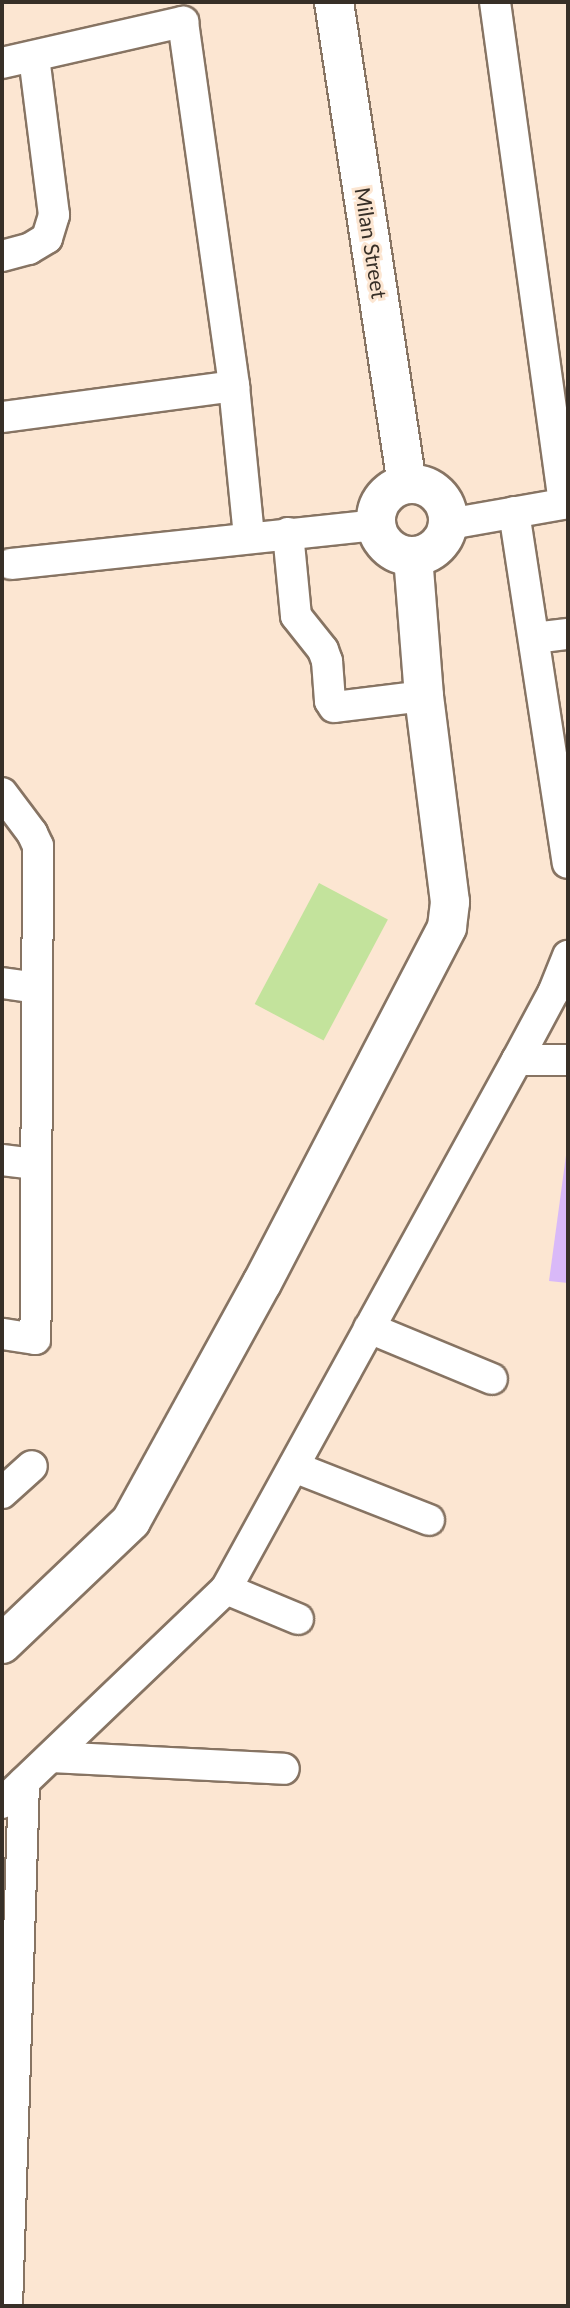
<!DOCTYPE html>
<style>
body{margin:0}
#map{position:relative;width:570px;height:2308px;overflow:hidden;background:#fce6d2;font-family:Lato,sans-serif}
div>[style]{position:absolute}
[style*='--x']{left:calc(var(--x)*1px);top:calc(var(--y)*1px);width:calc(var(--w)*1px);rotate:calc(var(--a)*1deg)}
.green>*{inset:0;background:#c3e39c;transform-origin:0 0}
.building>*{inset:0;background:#d9b9f8}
.roads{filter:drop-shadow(2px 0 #877463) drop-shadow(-2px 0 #877463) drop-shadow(0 2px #877463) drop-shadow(0 -2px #877463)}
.street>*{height:30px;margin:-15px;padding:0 15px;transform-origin:15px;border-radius:15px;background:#fff}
.secondary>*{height:38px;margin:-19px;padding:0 19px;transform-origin:19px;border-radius:19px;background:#fff}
.secondary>.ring{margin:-19px;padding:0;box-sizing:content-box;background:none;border:38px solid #fff;border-radius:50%}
span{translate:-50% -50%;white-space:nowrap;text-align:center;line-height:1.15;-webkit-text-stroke:6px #fce6d2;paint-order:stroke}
.street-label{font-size:21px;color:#372f27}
.frame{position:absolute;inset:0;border:4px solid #372f27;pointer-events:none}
</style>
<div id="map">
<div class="green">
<i style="left:319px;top:883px;width:78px;height:137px;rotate:28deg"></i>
</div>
<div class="building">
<i style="clip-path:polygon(567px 1148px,568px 1149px,568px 1283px,549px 1281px)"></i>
</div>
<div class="roads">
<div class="street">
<i style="--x:495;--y:2;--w:506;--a:82.16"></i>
<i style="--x:2;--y:63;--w:186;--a:-12.8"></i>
<i style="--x:183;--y:22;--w:368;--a:82"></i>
<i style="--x:234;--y:386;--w:152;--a:84.3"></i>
<i style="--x:2;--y:256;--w:28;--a:-15"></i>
<i style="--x:29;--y:249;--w:21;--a:-31"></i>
<i style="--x:47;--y:238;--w:24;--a:-73"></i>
<i style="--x:54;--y:215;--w:160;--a:-97.2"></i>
<i style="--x:2;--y:417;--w:234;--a:-7.6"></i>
<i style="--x:514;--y:512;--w:355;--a:81.3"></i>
<i style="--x:449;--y:524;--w:121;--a:-10"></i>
<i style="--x:288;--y:533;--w:83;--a:84.5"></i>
<i style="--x:296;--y:616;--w:43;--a:51.5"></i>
<i style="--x:323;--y:650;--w:12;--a:70"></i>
<i style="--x:327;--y:661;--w:40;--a:85.7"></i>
<i style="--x:330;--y:701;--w:7;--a:56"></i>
<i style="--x:334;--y:707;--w:91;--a:-7"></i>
<i style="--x:11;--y:564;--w:368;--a:-6.1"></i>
<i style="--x:534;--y:638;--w:34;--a:-7"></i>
<i style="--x:2;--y:793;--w:50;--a:53.1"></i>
<i style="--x:32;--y:833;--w:14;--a:65"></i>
<i style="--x:38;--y:846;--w:493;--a:90.3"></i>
<i style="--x:35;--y:1339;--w:33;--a:-171"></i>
<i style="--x:2;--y:983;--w:35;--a:8"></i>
<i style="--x:517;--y:1060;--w:51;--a:0"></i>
<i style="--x:2;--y:1160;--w:34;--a:7"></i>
<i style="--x:369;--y:1328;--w:133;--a:22.5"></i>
<i style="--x:294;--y:1467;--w:145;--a:21.4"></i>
<i style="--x:2;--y:1493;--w:40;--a:-42"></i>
<i style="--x:226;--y:1589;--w:78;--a:22.6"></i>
<i style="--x:51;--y:1757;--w:233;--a:2.9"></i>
<i style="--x:2;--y:1803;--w:310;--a:-43.7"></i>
<i style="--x:226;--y:1589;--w:604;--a:-61.19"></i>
<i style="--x:517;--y:1060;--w:76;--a:-61.8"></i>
<i style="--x:553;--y:993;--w:40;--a:-68"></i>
<i style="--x:7;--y:2306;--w:524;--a:-88.14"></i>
</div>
<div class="secondary">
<i style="--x:334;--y:2;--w:487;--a:81.4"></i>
<i class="ring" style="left:376px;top:484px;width:34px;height:34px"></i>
<i style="--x:2;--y:1644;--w:178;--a:-43.6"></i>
<i style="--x:131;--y:1521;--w:272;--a:-61.2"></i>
<i style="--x:262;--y:1283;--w:401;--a:-62.5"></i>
<i style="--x:447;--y:927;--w:25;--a:-83"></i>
<i style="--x:450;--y:902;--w:208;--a:-97.2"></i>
<i style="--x:424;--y:696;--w:140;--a:-94.5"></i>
</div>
</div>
<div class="street-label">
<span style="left:371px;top:243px;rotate:81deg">Milan Street</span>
</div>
<div class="frame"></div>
</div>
